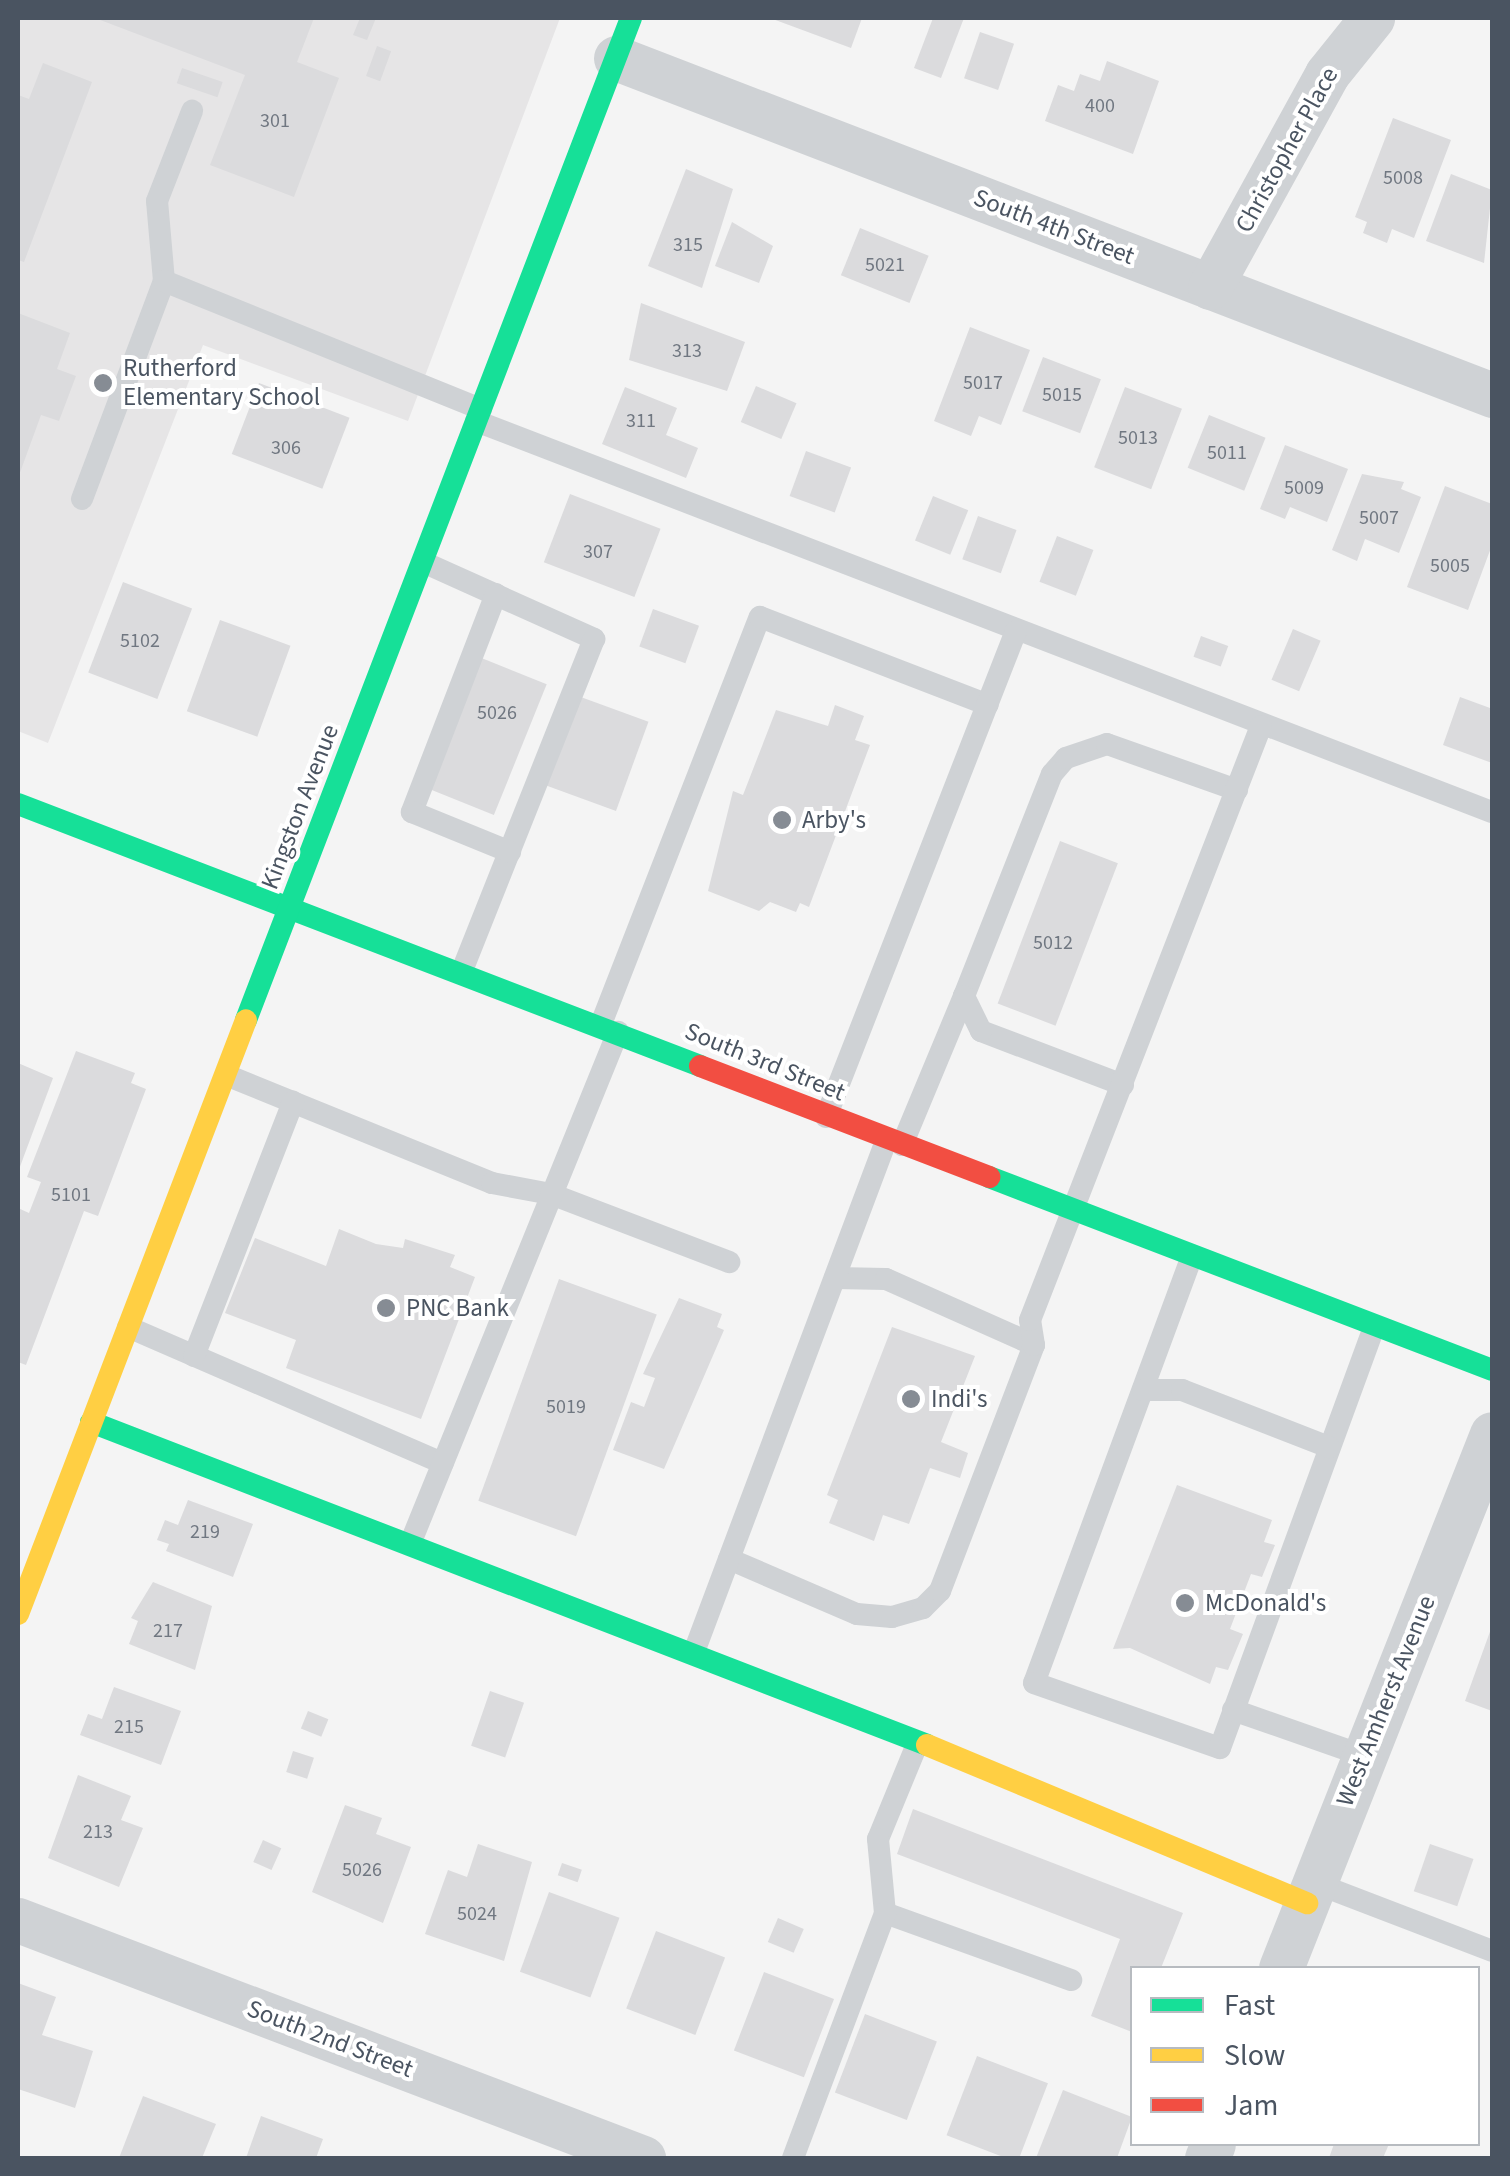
<!DOCTYPE html>
<style>
body{margin:0}
#map{position:relative;width:1510px;height:2176px;overflow:hidden;background:#f4f4f4;font-family:"Source Sans 3",sans-serif}
div>[style]{position:absolute}
[style*='--x']{left:calc(var(--x)*1px);top:calc(var(--y)*1px);width:calc(var(--w)*1px);rotate:calc(var(--a)*1deg)}
.education>*{inset:0;background:#e6e5e6}
.building>*{inset:0;background:#dbdbdd;transform-origin:0 0}
.lane>*{height:22px;margin:-11px;padding:0 11px;transform-origin:11px;border-radius:11px;background:#cfd2d5}
.street>*{height:45px;margin:-22.5px;padding:0 22.5px;transform-origin:22.5px;border-radius:22.5px;background:#cfd2d5}
.fast>*{height:22px;margin:-11px;padding:0 11px;transform-origin:11px;border-radius:11px;background:#16e098}
.slow>*{height:22px;margin:-11px;padding:0 11px;transform-origin:11px;border-radius:11px;background:#ffcf43}
.jam>*{height:22px;margin:-11px;padding:0 11px;transform-origin:11px;border-radius:11px;background:#f24e42}
.dots>*{width:28px;height:28px;translate:-50% -50%;box-sizing:border-box;border:5px solid #fff;border-radius:50%}
span{translate:-50% -50%;white-space:nowrap;text-align:center;line-height:1.15;-webkit-text-stroke:8px #fff;paint-order:stroke}
.number-label{font-size:20px;color:#707781}
.number-label span{-webkit-text-stroke-width:0}
.street-label{font-size:25px;color:#4a5461}
.poi-label{font-size:25px;color:#4a5461}
.left{translate:0 -50%;text-align:left}
.frame{position:absolute;inset:0;border:20px solid #4a5461;pointer-events:none}
.legend{position:absolute;left:1130px;top:1966px;width:350px;height:180px;box-sizing:border-box;background:#fff;border:2px solid #b7bbc0;margin:0;padding:12px 18px;list-style:none;font-size:30px;color:#4a5461}
.legend li{display:flex;align-items:center;gap:20px;height:50px}
.legend b{width:50px;border:2px solid #b7bbc0}
</style>
<div id="map">
<div class="education">
<i style="clip-path:polygon(18px 18px,560px 18px,408px 421px,203px 345px,48px 743px,18px 731px)"></i>
</div>
<div class="building">
<i style="clip-path:polygon(95px 18px,314px 18px,297px 62px,339px 78px,294px 197px,210px 165px,245px 75px)"></i>
<i style="clip-path:polygon(360px 18px,376px 18px,367px 40px,353px 35px)"></i>
<i style="clip-path:polygon(770px 18px,862px 18px,851px 48px)"></i>
<i style="clip-path:polygon(933px 18px,964px 18px,941px 78px,914px 68px)"></i>
<i style="left:980px;top:32px;width:36px;height:49px;rotate:19deg"></i>
<i style="left:377px;top:46px;width:15px;height:32px;rotate:20deg"></i>
<i style="clip-path:polygon(1107px 61px,1159px 81px,1133px 154px,1045px 121px,1058px 85px,1074px 91px,1080px 74px,1100px 81px)"></i>
<i style="clip-path:polygon(43px 63px,92px 82px,24px 262px,18px 260px,18px 95px,29px 99px)"></i>
<i style="left:182px;top:68px;width:43px;height:16px;rotate:19deg"></i>
<i style="clip-path:polygon(1393px 118px,1451px 140px,1414px 238px,1392px 229px,1387px 243px,1363px 233px,1367px 222px,1355px 217px)"></i>
<i style="clip-path:polygon(686px 169px,733px 189px,702px 288px,648px 266px)"></i>
<i style="clip-path:polygon(1451px 174px,1492px 190px,1484px 263px,1426px 241px)"></i>
<i style="clip-path:polygon(732px 222px,773px 246px,759px 283px,715px 266px)"></i>
<i style="left:860px;top:228px;width:74px;height:51px;rotate:22deg"></i>
<i style="clip-path:polygon(641px 303px,745px 342px,727px 391px,629px 360px)"></i>
<i style="clip-path:polygon(18px 313px,70px 333px,57px 369px,76px 376px,59px 421px,41px 415px,18px 478px)"></i>
<i style="clip-path:polygon(970px 327px,1030px 350px,1001px 425px,979px 416px,971px 436px,934px 421px)"></i>
<i style="left:1043px;top:357px;width:62px;height:58px;rotate:21deg"></i>
<i style="left:259px;top:383px;width:97px;height:76px;rotate:21deg"></i>
<i style="left:756px;top:386px;width:44px;height:39px;rotate:23deg"></i>
<i style="clip-path:polygon(625px 387px,677px 408px,666px 435px,698px 448px,686px 478px,602px 444px)"></i>
<i style="left:1125px;top:387px;width:61px;height:86px;rotate:21deg"></i>
<i style="left:1209px;top:415px;width:61px;height:57px;rotate:22deg"></i>
<i style="clip-path:polygon(1285px 445px,1348px 469px,1327px 522px,1290px 507px,1285px 519px,1260px 509px)"></i>
<i style="left:806px;top:451px;width:48px;height:48px;rotate:20deg"></i>
<i style="clip-path:polygon(1362px 474px,1404px 482px,1401px 489px,1421px 497px,1399px 553px,1365px 539px,1357px 561px,1332px 550px)"></i>
<i style="clip-path:polygon(1445px 486px,1492px 504px,1492px 545px,1468px 610px,1407px 587px)"></i>
<i style="left:570px;top:494px;width:97px;height:73px;rotate:21deg"></i>
<i style="left:933px;top:496px;width:38px;height:48px;rotate:22deg"></i>
<i style="left:978px;top:516px;width:41px;height:46px;rotate:20deg"></i>
<i style="left:1057px;top:536px;width:39px;height:49px;rotate:21deg"></i>
<i style="left:123px;top:582px;width:74px;height:97px;rotate:21deg"></i>
<i style="left:653px;top:609px;width:49px;height:40px;rotate:20deg"></i>
<i style="left:220px;top:620px;width:75px;height:97px;rotate:20deg"></i>
<i style="left:1293px;top:629px;width:30px;height:55px;rotate:23deg"></i>
<i style="left:1201px;top:636px;width:29px;height:22px;rotate:20deg"></i>
<i style="left:479px;top:657px;width:73px;height:141px;rotate:22deg"></i>
<i style="left:578px;top:696px;width:75px;height:95px;rotate:20deg"></i>
<i style="clip-path:polygon(1460px 697px,1490px 708px,1492px 763px,1443px 745px)"></i>
<i style="clip-path:polygon(835px 705px,864px 716px,855px 740px,870px 745px,809px 907px,800px 903px,796px 912px,770px 902px,759px 911px,708px 891px,733px 791px,743px 795px,776px 710px,828px 726px)"></i>
<i style="left:1060px;top:841px;width:62px;height:174px;rotate:21deg"></i>
<i style="clip-path:polygon(76px 1051px,135px 1073px,131px 1083px,146px 1089px,98px 1216px,84px 1211px,26px 1365px,18px 1362px,18px 1208px,29px 1213px,41px 1182px,27px 1177px)"></i>
<i style="clip-path:polygon(18px 1063px,53px 1078px,18px 1172px)"></i>
<i style="clip-path:polygon(339px 1229px,376px 1244px,403px 1248px,405px 1239px,455px 1255px,450px 1267px,475px 1277px,421px 1419px,286px 1368px,296px 1340px,225px 1313px,255px 1238px,326px 1266px)"></i>
<i style="left:559px;top:1279px;width:104px;height:236px;rotate:20deg"></i>
<i style="clip-path:polygon(679px 1298px,722px 1314px,717px 1327px,724px 1330px,664px 1469px,613px 1450px,631px 1402px,644px 1407px,655px 1378px,643px 1374px)"></i>
<i style="clip-path:polygon(892px 1327px,975px 1356px,941px 1442px,968px 1453px,960px 1478px,930px 1468px,909px 1524px,883px 1515px,874px 1541px,829px 1523px,838px 1500px,827px 1495px)"></i>
<i style="clip-path:polygon(1177px 1485px,1272px 1520px,1264px 1542px,1275px 1545px,1262px 1577px,1251px 1574px,1230px 1629px,1243px 1634px,1228px 1670px,1216px 1667px,1210px 1684px,1130px 1648px,1113px 1649px)"></i>
<i style="clip-path:polygon(188px 1500px,253px 1524px,233px 1577px,166px 1551px,169px 1544px,157px 1540px,165px 1520px,178px 1525px)"></i>
<i style="clip-path:polygon(153px 1582px,212px 1606px,195px 1670px,129px 1644px,138px 1621px,131px 1618px)"></i>
<i style="clip-path:polygon(1492px 1626px,1492px 1711px,1465px 1701px)"></i>
<i style="clip-path:polygon(114px 1687px,181px 1711px,161px 1765px,80px 1735px,88px 1714px,102px 1719px)"></i>
<i style="left:490px;top:1691px;width:36px;height:58px;rotate:19deg"></i>
<i style="left:308px;top:1711px;width:22px;height:19px;rotate:22deg"></i>
<i style="left:293px;top:1751px;width:22px;height:22px;rotate:18deg"></i>
<i style="clip-path:polygon(78px 1775px,131px 1796px,121px 1820px,143px 1828px,119px 1887px,48px 1858px)"></i>
<i style="clip-path:polygon(345px 1805px,382px 1818px,376px 1834px,411px 1847px,383px 1923px,312px 1892px)"></i>
<i style="clip-path:polygon(913px 1809px,1183px 1913px,1161px 1968px,1132px 1968px,1132px 2032px,1091px 2016px,1120px 1939px,897px 1854px)"></i>
<i style="left:263px;top:1840px;width:20px;height:24px;rotate:24deg"></i>
<i style="clip-path:polygon(478px 1844px,532px 1862px,504px 1961px,425px 1934px,448px 1870px,467px 1877px)"></i>
<i style="left:1430px;top:1844px;width:46px;height:50px;rotate:19deg"></i>
<i style="left:562px;top:1863px;width:21px;height:13px;rotate:19deg"></i>
<i style="left:549px;top:1892px;width:75px;height:85px;rotate:20deg"></i>
<i style="left:778px;top:1918px;width:28px;height:26px;rotate:23deg"></i>
<i style="left:656px;top:1931px;width:74px;height:83px;rotate:21deg"></i>
<i style="left:764px;top:1972px;width:75px;height:84px;rotate:21deg"></i>
<i style="clip-path:polygon(18px 1983px,56px 1997px,42px 2035px,93px 2051px,75px 2108px,18px 2089px)"></i>
<i style="left:865px;top:2014px;width:77px;height:84px;rotate:21deg"></i>
<i style="left:977px;top:2056px;width:76px;height:85px;rotate:21deg"></i>
<i style="clip-path:polygon(1063px 2090px,1132px 2117px,1117px 2158px,1036px 2158px)"></i>
<i style="clip-path:polygon(143px 2096px,216px 2124px,202px 2158px,119px 2158px)"></i>
<i style="clip-path:polygon(261px 2116px,323px 2139px,316px 2158px,246px 2158px)"></i>
<i style="clip-path:polygon(1334px 2144px,1389px 2144px,1383px 2158px,1329px 2158px)"></i>
</div>
<div class="lane">
<i style="--x:164;--y:281;--w:80;--a:-95"></i>
<i style="--x:157;--y:201;--w:97;--a:-68.7"></i>
<i style="--x:476;--y:421;--w:1089;--a:21.05"></i>
<i style="--x:82;--y:499;--w:233;--a:-69.4"></i>
<i style="--x:164;--y:281;--w:342;--a:22"></i>
<i style="--x:423;--y:562;--w:188;--a:24.2"></i>
<i style="--x:594;--y:639;--w:360;--a:111.7"></i>
<i style="--x:496;--y:594;--w:234;--a:111.1"></i>
<i style="--x:412;--y:812;--w:106;--a:22.2"></i>
<i style="--x:601;--y:1024;--w:437;--a:-68.7"></i>
<i style="--x:760;--y:617;--w:244;--a:21.1"></i>
<i style="--x:226;--y:1075;--w:287;--a:22.1"></i>
<i style="--x:492;--y:1183;--w:60;--a:10.6"></i>
<i style="--x:551;--y:1194;--w:191;--a:20.9"></i>
<i style="--x:1123;--y:1085;--w:152;--a:-159.2"></i>
<i style="--x:981;--y:1031;--w:39;--a:-116"></i>
<i style="--x:964;--y:996;--w:239;--a:-68.4"></i>
<i style="--x:1052;--y:774;--w:21;--a:-49"></i>
<i style="--x:1066;--y:758;--w:43;--a:-18.9"></i>
<i style="--x:1107;--y:744;--w:138;--a:19.5"></i>
<i style="--x:826;--y:1117;--w:522;--a:-68.65"></i>
<i style="--x:902;--y:1145;--w:161;--a:-67.4"></i>
<i style="--x:1192;--y:1256;--w:455;--a:110.3"></i>
<i style="--x:1034;--y:1683;--w:197;--a:19.3"></i>
<i style="--x:1220;--y:1748;--w:447;--a:-69.9"></i>
<i style="--x:835;--y:1278;--w:51;--a:1.1"></i>
<i style="--x:886;--y:1279;--w:162;--a:24"></i>
<i style="--x:128;--y:1327;--w:343;--a:23.4"></i>
<i style="--x:194;--y:1356;--w:273;--a:-68.7"></i>
<i style="--x:1143;--y:1390;--w:39;--a:0"></i>
<i style="--x:1182;--y:1390;--w:158;--a:21.2"></i>
<i style="--x:410;--y:1544;--w:553;--a:-67.89"></i>
<i style="--x:729;--y:1559;--w:139;--a:23.3"></i>
<i style="--x:857;--y:1614;--w:35;--a:5"></i>
<i style="--x:892;--y:1617;--w:32;--a:-16"></i>
<i style="--x:923;--y:1608;--w:24;--a:-45"></i>
<i style="--x:940;--y:1591;--w:263;--a:-69.1"></i>
<i style="--x:1034;--y:1345;--w:25;--a:-99"></i>
<i style="--x:1030;--y:1320;--w:637;--a:-68.75"></i>
<i style="--x:694;--y:1652;--w:546;--a:-69.41"></i>
<i style="--x:1233;--y:1710;--w:139;--a:19.3"></i>
<i style="--x:918;--y:1742;--w:105;--a:112.4"></i>
<i style="--x:878;--y:1839;--w:74;--a:84.6"></i>
<i style="--x:885;--y:1913;--w:198;--a:19.8"></i>
<i style="--x:1315;--y:1883;--w:190;--a:21"></i>
<i style="--x:793;--y:2158;--w:262;--a:-69.4"></i>
</div>
<div class="street">
<i style="--x:616;--y:58;--w:939;--a:21.04"></i>
<i style="--x:1210;--y:287;--w:243;--a:-61.2"></i>
<i style="--x:1327;--y:74;--w:72;--a:-51.2"></i>
<i style="--x:18;--y:1920;--w:669;--a:20.85"></i>
<i style="--x:1281;--y:1968;--w:574;--a:-68.44"></i>
<i style="--x:1207;--y:2158;--w:15;--a:-67"></i>
</div>
<div class="fast">
<i style="--x:18;--y:804;--w:731;--a:21.01"></i>
<i style="--x:246;--y:1020;--w:1073;--a:-68.98"></i>
<i style="--x:989;--y:1177;--w:539;--a:20.99"></i>
<i style="--x:91;--y:1422;--w:896;--a:21.12"></i>
</div>
<div class="slow">
<i style="--x:18;--y:1614;--w:636;--a:-69"></i>
<i style="--x:927;--y:1745;--w:412;--a:22.6"></i>
</div>
<div class="jam">
<i style="--x:700;--y:1066;--w:310;--a:21"></i>
</div>
<div class="dots">
<i style="left:103px;top:383px;background:#868c94"></i>
<i style="left:782px;top:820px;background:#868c94"></i>
<i style="left:386px;top:1308px;background:#868c94"></i>
<i style="left:911px;top:1399px;background:#868c94"></i>
<i style="left:1185px;top:1603px;background:#868c94"></i>
</div>
<div class="number-label">
<span style="left:1100px;top:106px">400</span>
<span style="left:275px;top:121px">301</span>
<span style="left:1403px;top:178px">5008</span>
<span style="left:688px;top:245px">315</span>
<span style="left:885px;top:265px">5021</span>
<span style="left:687px;top:351px">313</span>
<span style="left:983px;top:383px">5017</span>
<span style="left:1062px;top:395px">5015</span>
<span style="left:641px;top:421px">311</span>
<span style="left:1138px;top:438px">5013</span>
<span style="left:286px;top:448px">306</span>
<span style="left:1227px;top:453px">5011</span>
<span style="left:1304px;top:488px">5009</span>
<span style="left:1379px;top:518px">5007</span>
<span style="left:598px;top:552px">307</span>
<span style="left:1450px;top:566px">5005</span>
<span style="left:140px;top:641px">5102</span>
<span style="left:497px;top:713px">5026</span>
<span style="left:1053px;top:943px">5012</span>
<span style="left:71px;top:1195px">5101</span>
<span style="left:566px;top:1407px">5019</span>
<span style="left:205px;top:1532px">219</span>
<span style="left:168px;top:1631px">217</span>
<span style="left:129px;top:1727px">215</span>
<span style="left:98px;top:1832px">213</span>
<span style="left:362px;top:1870px">5026</span>
<span style="left:477px;top:1914px">5024</span>
</div>
<div class="street-label">
<span style="left:1287px;top:150px;rotate:-61deg">Christopher Place</span>
<span style="left:1054px;top:227px;rotate:21deg">South 4th Street</span>
<span style="left:300px;top:807px;rotate:-69deg">Kingston Avenue</span>
<span style="left:765px;top:1062px;rotate:22deg">South 3rd Street</span>
<span style="left:1386px;top:1701px;rotate:-68deg">West Amherst Avenue</span>
<span style="left:330px;top:2039px;rotate:21deg">South 2nd Street</span>
</div>
<div class="poi-label">
<span class="left" style="left:123px;top:383px">Rutherford<br>Elementary School</span>
<span class="left" style="left:802px;top:820px">Arby's</span>
<span class="left" style="left:406px;top:1308px">PNC Bank</span>
<span class="left" style="left:931px;top:1399px">Indi's</span>
<span class="left" style="left:1205px;top:1603px">McDonald's</span>
</div>
<div class="frame"></div>
<ul class="legend">
<li><b style="height:12px;background:#16e098"></b>Fast</li>
<li><b style="height:12px;background:#ffcf43"></b>Slow</li>
<li><b style="height:12px;background:#f24e42"></b>Jam</li>
</ul>
</div>
